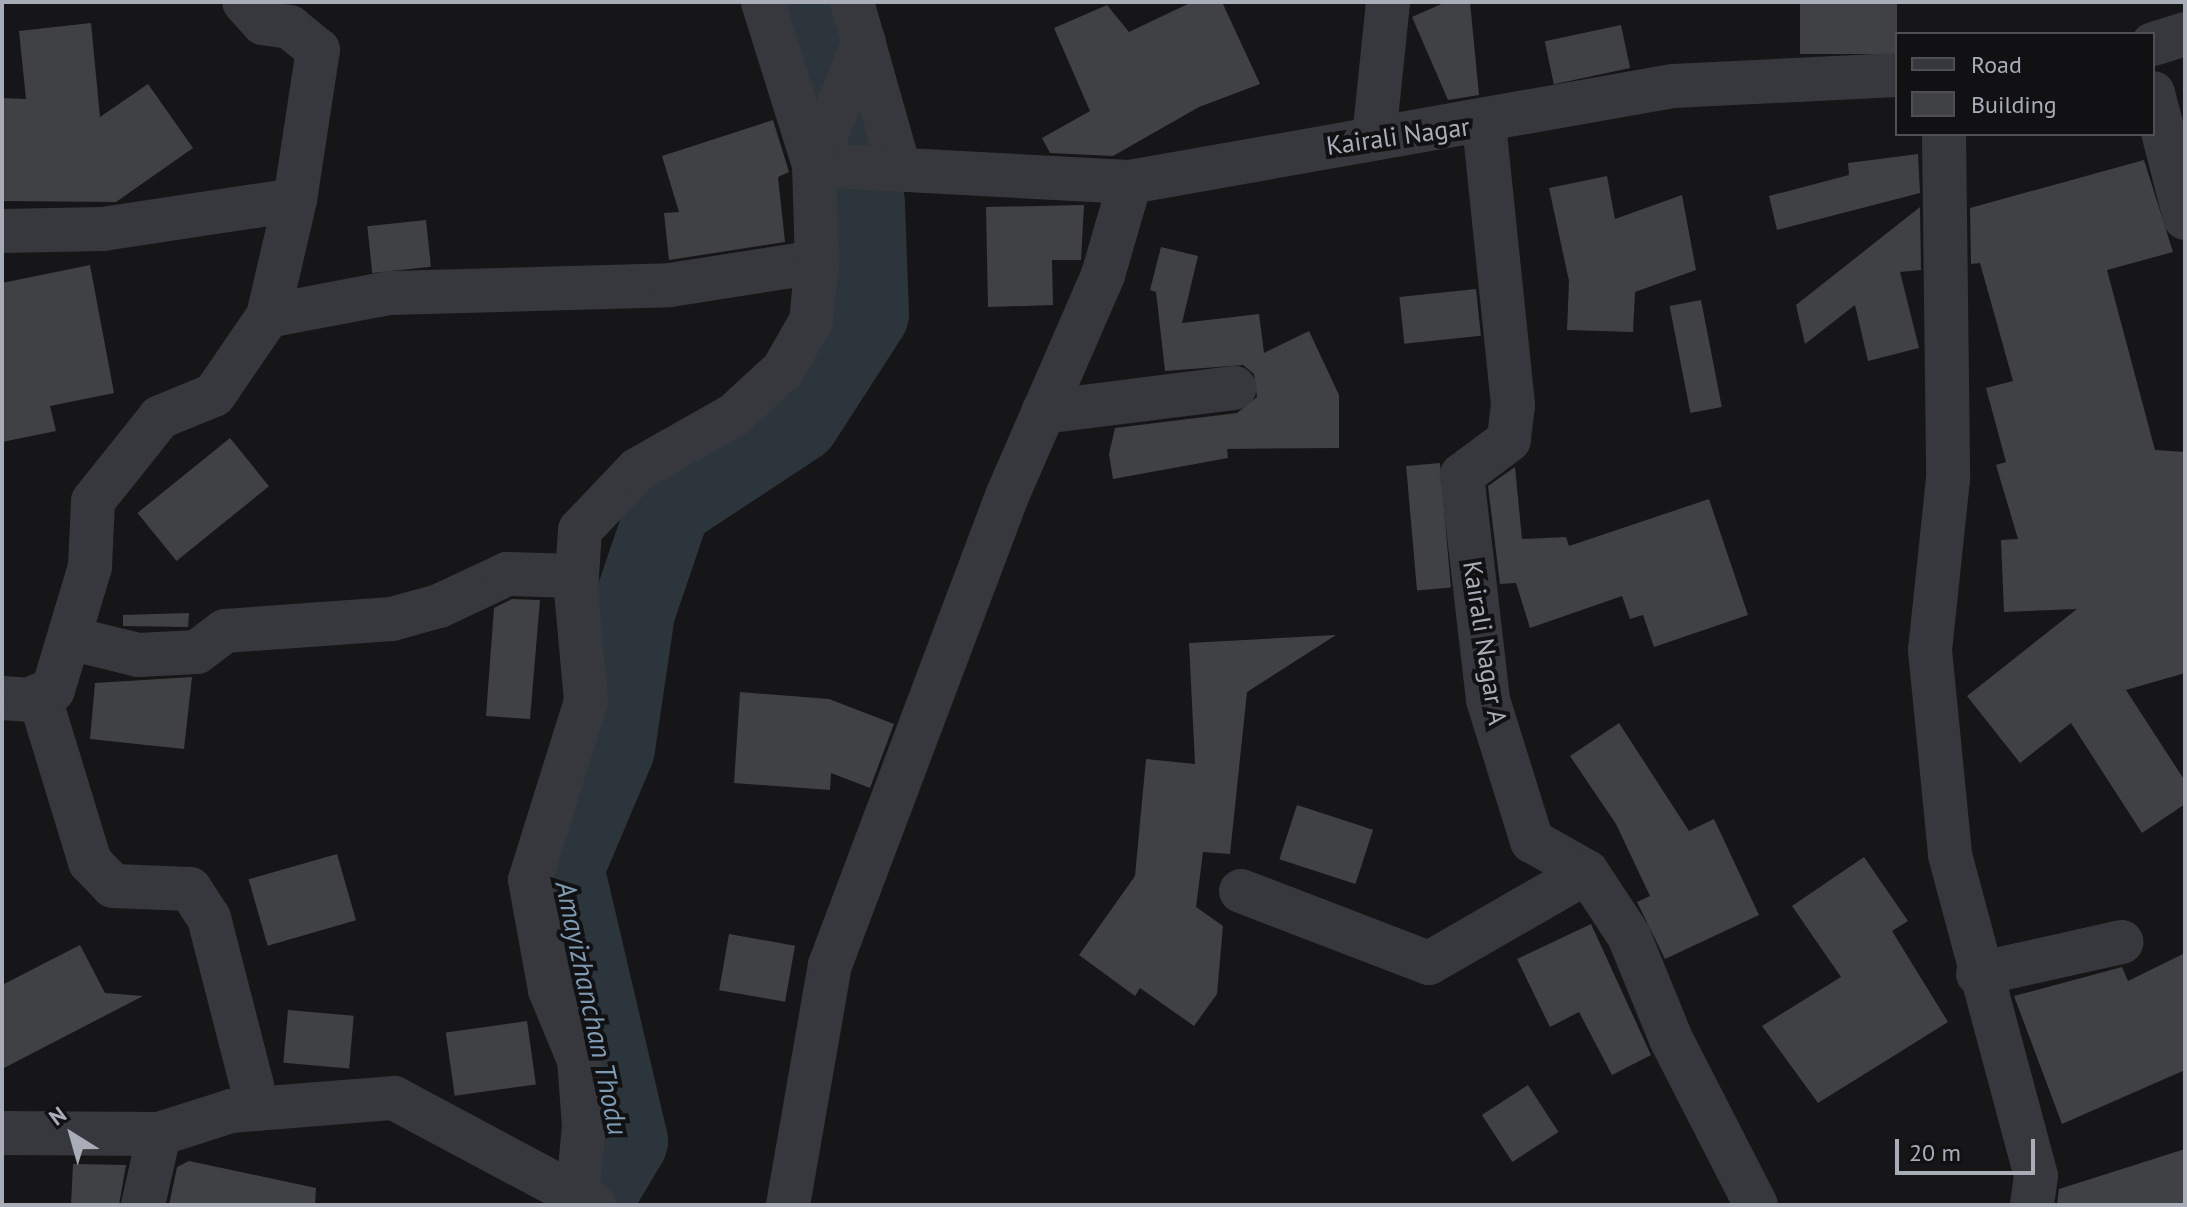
<!DOCTYPE html>
<style>
body{margin:0}
#map{position:relative;width:2187px;height:1207px;overflow:hidden;background:#161618;font-family:"PT Sans",sans-serif}
div>[style]{position:absolute}
[style*='--x']{left:calc(var(--x)*1px);top:calc(var(--y)*1px);width:calc(var(--w)*1px);rotate:calc(var(--a)*1deg)}
.river>*{height:84px;margin:-42px;padding:0 42px;transform-origin:42px;border-radius:42px;background:#2c353c}
.building>*{inset:0;background:#404145;transform-origin:0 0}
.minor>*{height:44px;margin:-22px;padding:0 22px;transform-origin:22px;border-radius:22px;background:#37383d}
span{translate:-50% -50%;white-space:nowrap;text-align:center;line-height:1.15;-webkit-text-stroke:8px #111113;paint-order:stroke}
.street-label{font-size:26px;color:#a8adb8}
.water-label{font-size:28px;color:#7f9bb3;font-style:italic}
.frame{position:absolute;inset:0;border:4px solid #a8adb8;pointer-events:none}
.legend{position:absolute;left:1895px;top:32px;width:260px;height:104px;box-sizing:border-box;background:#111113;border:2px solid #4d4f55;margin:0;padding:10px 14px;list-style:none;font-size:24px;color:#a8adb8}
.legend li{display:flex;align-items:center;gap:16px;height:40px}
.legend b{width:40px;border:2px solid #4d4f55}
.north{position:absolute;left:32px;top:1095px;width:80px;height:80px;-webkit-text-stroke:6px #111113;paint-order:stroke;rotate:323deg;font-size:22px;font-weight:700;line-height:32px;text-align:center;color:#a8adb8}
.north::after{content:'';display:block;margin:auto;width:28px;height:36px;background:#a8adb8;clip-path:polygon(50% 0,100% 100%,50% 72%,0 100%)}
.scale{position:absolute;left:1895px;top:1139px;width:140px;height:36px;box-sizing:border-box;border:4px solid #a8adb8;border-top:0;padding-left:10px;font-size:24px;line-height:28px;white-space:nowrap;color:#a8adb8;-webkit-text-stroke:6px #111113;paint-order:stroke}
</style>
<div id="map">
<div class="river">
<i style="--x:588;--y:1205;--w:74;--a:-59.3"></i>
<i style="--x:626;--y:1141;--w:279;--a:-103.2"></i>
<i style="--x:562;--y:869;--w:131;--a:-67.1"></i>
<i style="--x:613;--y:748;--w:137;--a:-81.6"></i>
<i style="--x:633;--y:612;--w:112;--a:-71.2"></i>
<i style="--x:669;--y:506;--w:154;--a:-33.4"></i>
<i style="--x:798;--y:421;--w:127;--a:-57.2"></i>
<i style="--x:867;--y:314;--w:111;--a:-92.1"></i>
<i style="--x:863;--y:203;--w:115;--a:-100.5"></i>
<i style="--x:842;--y:90;--w:92;--a:-107.1"></i>
</div>
<div class="building">
<i style="clip-path:polygon(1192px 2px,1222px 2px,1260px 84px,1199px 107px,1113px 156px,1050px 153px,1042px 138px,1090px 111px,1054px 28px,1107px 5px,1129px 32px)"></i>
<i style="clip-path:polygon(1446px 2px,1470px 2px,1479px 95px,1448px 100px,1412px 17px)"></i>
<i style="left:1800px;top:2px;width:97px;height:52px"></i>
<i style="clip-path:polygon(91px 23px,100px 117px,148px 84px,193px 148px,116px 202px,2px 201px,2px 98px,26px 99px,19px 31px)"></i>
<i style="left:1621px;top:25px;width:44px;height:78px;rotate:78deg"></i>
<i style="clip-path:polygon(773px 120px,789px 172px,778px 177px,785px 242px,669px 260px,664px 213px,679px 212px,662px 156px)"></i>
<i style="clip-path:polygon(1918px 154px,1920px 193px,1777px 230px,1769px 196px,1849px 175px,1848px 163px)"></i>
<i style="clip-path:polygon(2144px 160px,2173px 252px,2107px 270px,2155px 450px,2185px 452px,2185px 673px,2126px 690px,2185px 781px,2185px 804px,2142px 833px,2071px 723px,2020px 763px,1967px 696px,2077px 609px,2004px 612px,2001px 540px,2018px 539px,1996px 465px,2006px 462px,1986px 388px,2013px 381px,1980px 263px,1971px 264px,1970px 208px)"></i>
<i style="clip-path:polygon(1607px 176px,1615px 219px,1682px 195px,1696px 270px,1635px 292px,1633px 332px,1567px 330px,1569px 281px,1549px 188px)"></i>
<i style="clip-path:polygon(1084px 205px,1081px 260px,1052px 260px,1053px 305px,988px 307px,986px 207px)"></i>
<i style="clip-path:polygon(1920px 207px,1921px 270px,1900px 272px,1919px 348px,1868px 361px,1855px 305px,1805px 344px,1796px 305px)"></i>
<i style="left:426px;top:220px;width:47px;height:59px;rotate:84deg"></i>
<i style="clip-path:polygon(1161px 247px,1198px 256px,1182px 323px,1259px 314px,1264px 353px,1309px 331px,1339px 395px,1339px 448px,1227px 449px,1228px 458px,1113px 479px,1109px 454px,1115px 428px,1237px 413px,1257px 397px,1254px 374px,1243px 365px,1165px 371px,1156px 292px,1150px 290px)"></i>
<i style="clip-path:polygon(90px 265px,114px 393px,50px 406px,56px 431px,2px 442px,2px 283px)"></i>
<i style="left:1476px;top:289px;width:47px;height:77px;rotate:84deg"></i>
<i style="left:1701px;top:300px;width:109px;height:32px;rotate:79deg"></i>
<i style="left:230px;top:438px;width:62px;height:119px;rotate:51deg"></i>
<i style="left:1440px;top:463px;width:125px;height:34px;rotate:85deg"></i>
<i style="clip-path:polygon(1515px 467px,1522px 539px,1566px 537px,1569px 546px,1709px 499px,1748px 615px,1654px 647px,1643px 615px,1630px 619px,1622px 596px,1530px 628px,1516px 583px,1500px 584px,1488px 486px)"></i>
<i style="clip-path:polygon(512px 599px,540px 600px,530px 719px,486px 716px,494px 608px)"></i>
<i style="clip-path:polygon(189px 613px,188px 627px,123px 626px,123px 615px)"></i>
<i style="clip-path:polygon(1336px 635px,1247px 692px,1230px 854px,1203px 852px,1196px 907px,1223px 926px,1217px 994px,1194px 1026px,1140px 988px,1135px 996px,1079px 955px,1135px 876px,1146px 759px,1195px 764px,1189px 643px)"></i>
<i style="clip-path:polygon(192px 677px,184px 749px,90px 739px,95px 683px)"></i>
<i style="clip-path:polygon(740px 692px,829px 699px,894px 724px,870px 788px,831px 773px,830px 790px,734px 783px)"></i>
<i style="clip-path:polygon(1619px 723px,1689px 831px,1714px 819px,1759px 915px,1665px 959px,1637px 902px,1650px 896px,1616px 824px,1570px 756px)"></i>
<i style="left:1297px;top:805px;width:80px;height:57px;rotate:18deg"></i>
<i style="left:337px;top:854px;width:69px;height:92px;rotate:74deg"></i>
<i style="clip-path:polygon(1864px 857px,1908px 921px,1892px 931px,1948px 1022px,1818px 1103px,1762px 1026px,1841px 977px,1792px 906px)"></i>
<i style="clip-path:polygon(1591px 924px,1651px 1055px,1612px 1075px,1579px 1012px,1550px 1027px,1517px 959px)"></i>
<i style="left:729px;top:934px;width:67px;height:57px;rotate:10deg"></i>
<i style="clip-path:polygon(80px 945px,105px 993px,143px 996px,2px 1069px,2px 985px)"></i>
<i style="clip-path:polygon(2185px 953px,2185px 1070px,2062px 1124px,2014px 996px,2122px 967px,2128px 981px)"></i>
<i style="left:288px;top:1010px;width:66px;height:53px;rotate:5deg"></i>
<i style="left:527px;top:1021px;width:64px;height:82px;rotate:82deg"></i>
<i style="left:1528px;top:1085px;width:56px;height:55px;rotate:57deg"></i>
<i style="clip-path:polygon(2185px 1149px,2185px 1205px,2057px 1205px,2059px 1189px)"></i>
<i style="clip-path:polygon(189px 1161px,316px 1188px,315px 1205px,169px 1205px,177px 1167px)"></i>
<i style="clip-path:polygon(73px 1164px,126px 1165px,119px 1205px,71px 1205px)"></i>
</div>
<div class="minor">
<i style="--x:852;--y:2;--w:169;--a:74.2"></i>
<i style="--x:864;--y:42;--w:133;--a:112.1"></i>
<i style="--x:814;--y:165;--w:316;--a:3.1"></i>
<i style="--x:1130;--y:182;--w:551;--a:-10.03"></i>
<i style="--x:1673;--y:86;--w:224;--a:-2.8"></i>
<i style="--x:2153;--y:44;--w:34;--a:-17"></i>
<i style="--x:2153;--y:93;--w:129;--a:75.6"></i>
<i style="--x:1484;--y:124;--w:282;--a:84.1"></i>
<i style="--x:1513;--y:405;--w:35;--a:97"></i>
<i style="--x:1509;--y:440;--w:59;--a:143.3"></i>
<i style="--x:1462;--y:475;--w:226;--a:83.4"></i>
<i style="--x:1488;--y:700;--w:148;--a:72.7"></i>
<i style="--x:1532;--y:841;--w:63;--a:29.4"></i>
<i style="--x:1587;--y:872;--w:77;--a:56.7"></i>
<i style="--x:1629;--y:936;--w:111;--a:67.8"></i>
<i style="--x:1671;--y:1039;--w:186;--a:62.9"></i>
<i style="--x:1944;--y:134;--w:345;--a:89.3"></i>
<i style="--x:1948;--y:479;--w:172;--a:96"></i>
<i style="--x:1930;--y:650;--w:206;--a:84.4"></i>
<i style="--x:1950;--y:855;--w:332;--a:75"></i>
<i style="--x:2036;--y:1176;--w:29;--a:98"></i>
<i style="--x:1374;--y:138;--w:137;--a:-84.1"></i>
<i style="--x:2;--y:231;--w:101;--a:-1.1"></i>
<i style="--x:103;--y:229;--w:194;--a:-8.6"></i>
<i style="--x:268;--y:316;--w:124;--a:-10.7"></i>
<i style="--x:390;--y:293;--w:280;--a:-1.6"></i>
<i style="--x:670;--y:285;--w:149;--a:-8.9"></i>
<i style="--x:1043;--y:412;--w:193;--a:-7.2"></i>
<i style="--x:69;--y:638;--w:71;--a:13.8"></i>
<i style="--x:138;--y:655;--w:59;--a:-2.9"></i>
<i style="--x:197;--y:652;--w:35;--a:-37"></i>
<i style="--x:225;--y:631;--w:167;--a:-4.1"></i>
<i style="--x:392;--y:619;--w:49;--a:-15.5"></i>
<i style="--x:439;--y:606;--w:75;--a:-25.2"></i>
<i style="--x:507;--y:574;--w:70;--a:1.6"></i>
<i style="--x:39;--y:695;--w:175;--a:73"></i>
<i style="--x:90;--y:862;--w:33;--a:46"></i>
<i style="--x:113;--y:886;--w:77;--a:2.2"></i>
<i style="--x:190;--y:889;--w:35;--a:57"></i>
<i style="--x:209;--y:918;--w:197;--a:75.6"></i>
<i style="--x:2;--y:698;--w:26;--a:4"></i>
<i style="--x:28;--y:700;--w:27;--a:-22"></i>
<i style="--x:53;--y:690;--w:128;--a:-73.3"></i>
<i style="--x:90;--y:567;--w:66;--a:-87.4"></i>
<i style="--x:93;--y:501;--w:107;--a:-51.4"></i>
<i style="--x:160;--y:417;--w:58;--a:-22.2"></i>
<i style="--x:214;--y:395;--w:96;--a:-55.6"></i>
<i style="--x:268;--y:316;--w:119;--a:-76.9"></i>
<i style="--x:295;--y:200;--w:152;--a:-81.3"></i>
<i style="--x:318;--y:50;--w:36;--a:-141"></i>
<i style="--x:290;--y:27;--w:27;--a:-172"></i>
<i style="--x:263;--y:23;--w:28;--a:-132"></i>
<i style="--x:1241;--y:891;--w:201;--a:21"></i>
<i style="--x:1429;--y:963;--w:182;--a:-29.9"></i>
<i style="--x:1978;--y:974;--w:147;--a:-12.6"></i>
<i style="--x:2;--y:1133;--w:157;--a:0.4"></i>
<i style="--x:159;--y:1134;--w:76;--a:-17.7"></i>
<i style="--x:231;--y:1111;--w:164;--a:-4.6"></i>
<i style="--x:394;--y:1098;--w:227;--a:28.1"></i>
<i style="--x:577;--y:1200;--w:74;--a:-84.6"></i>
<i style="--x:584;--y:1126;--w:66;--a:-94.3"></i>
<i style="--x:579;--y:1060;--w:76;--a:-112.5"></i>
<i style="--x:550;--y:990;--w:112;--a:-100.3"></i>
<i style="--x:530;--y:880;--w:188;--a:-72.6"></i>
<i style="--x:586;--y:701;--w:109;--a:-95.2"></i>
<i style="--x:576;--y:592;--w:62;--a:-86.3"></i>
<i style="--x:580;--y:530;--w:83;--a:-46.5"></i>
<i style="--x:637;--y:470;--w:112;--a:-29.6"></i>
<i style="--x:734;--y:415;--w:67;--a:-42.6"></i>
<i style="--x:783;--y:370;--w:56;--a:-60.3"></i>
<i style="--x:811;--y:321;--w:59;--a:-84.2"></i>
<i style="--x:817;--y:262;--w:97;--a:-91.8"></i>
<i style="--x:814;--y:165;--w:171;--a:-107.4"></i>
<i style="--x:143;--y:1205;--w:73;--a:-77.3"></i>
<i style="--x:788;--y:1205;--w:244;--a:-80.1"></i>
<i style="--x:830;--y:965;--w:501;--a:-69.32"></i>
<i style="--x:1007;--y:496;--w:241;--a:-66.5"></i>
<i style="--x:1103;--y:275;--w:97;--a:-73.8"></i>
</div>
<div class="street-label">
<span style="left:1398px;top:136px;rotate:-8deg">Kairali Nagar</span>
<span style="left:1485px;top:643px;rotate:81deg">Kairali Nagar A</span>
</div>
<div class="water-label">
<span style="left:592px;top:1008px;rotate:78deg">Amayizhanchan Thodu</span>
</div>
<div class="frame"></div>
<ul class="legend">
<li><b style="height:10px;background:#37383d"></b>Road</li>
<li><b style="height:22px;background:#404145"></b>Building</li>
</ul>
<div class="north">N</div>
<div class="scale">20 m</div>
</div>
